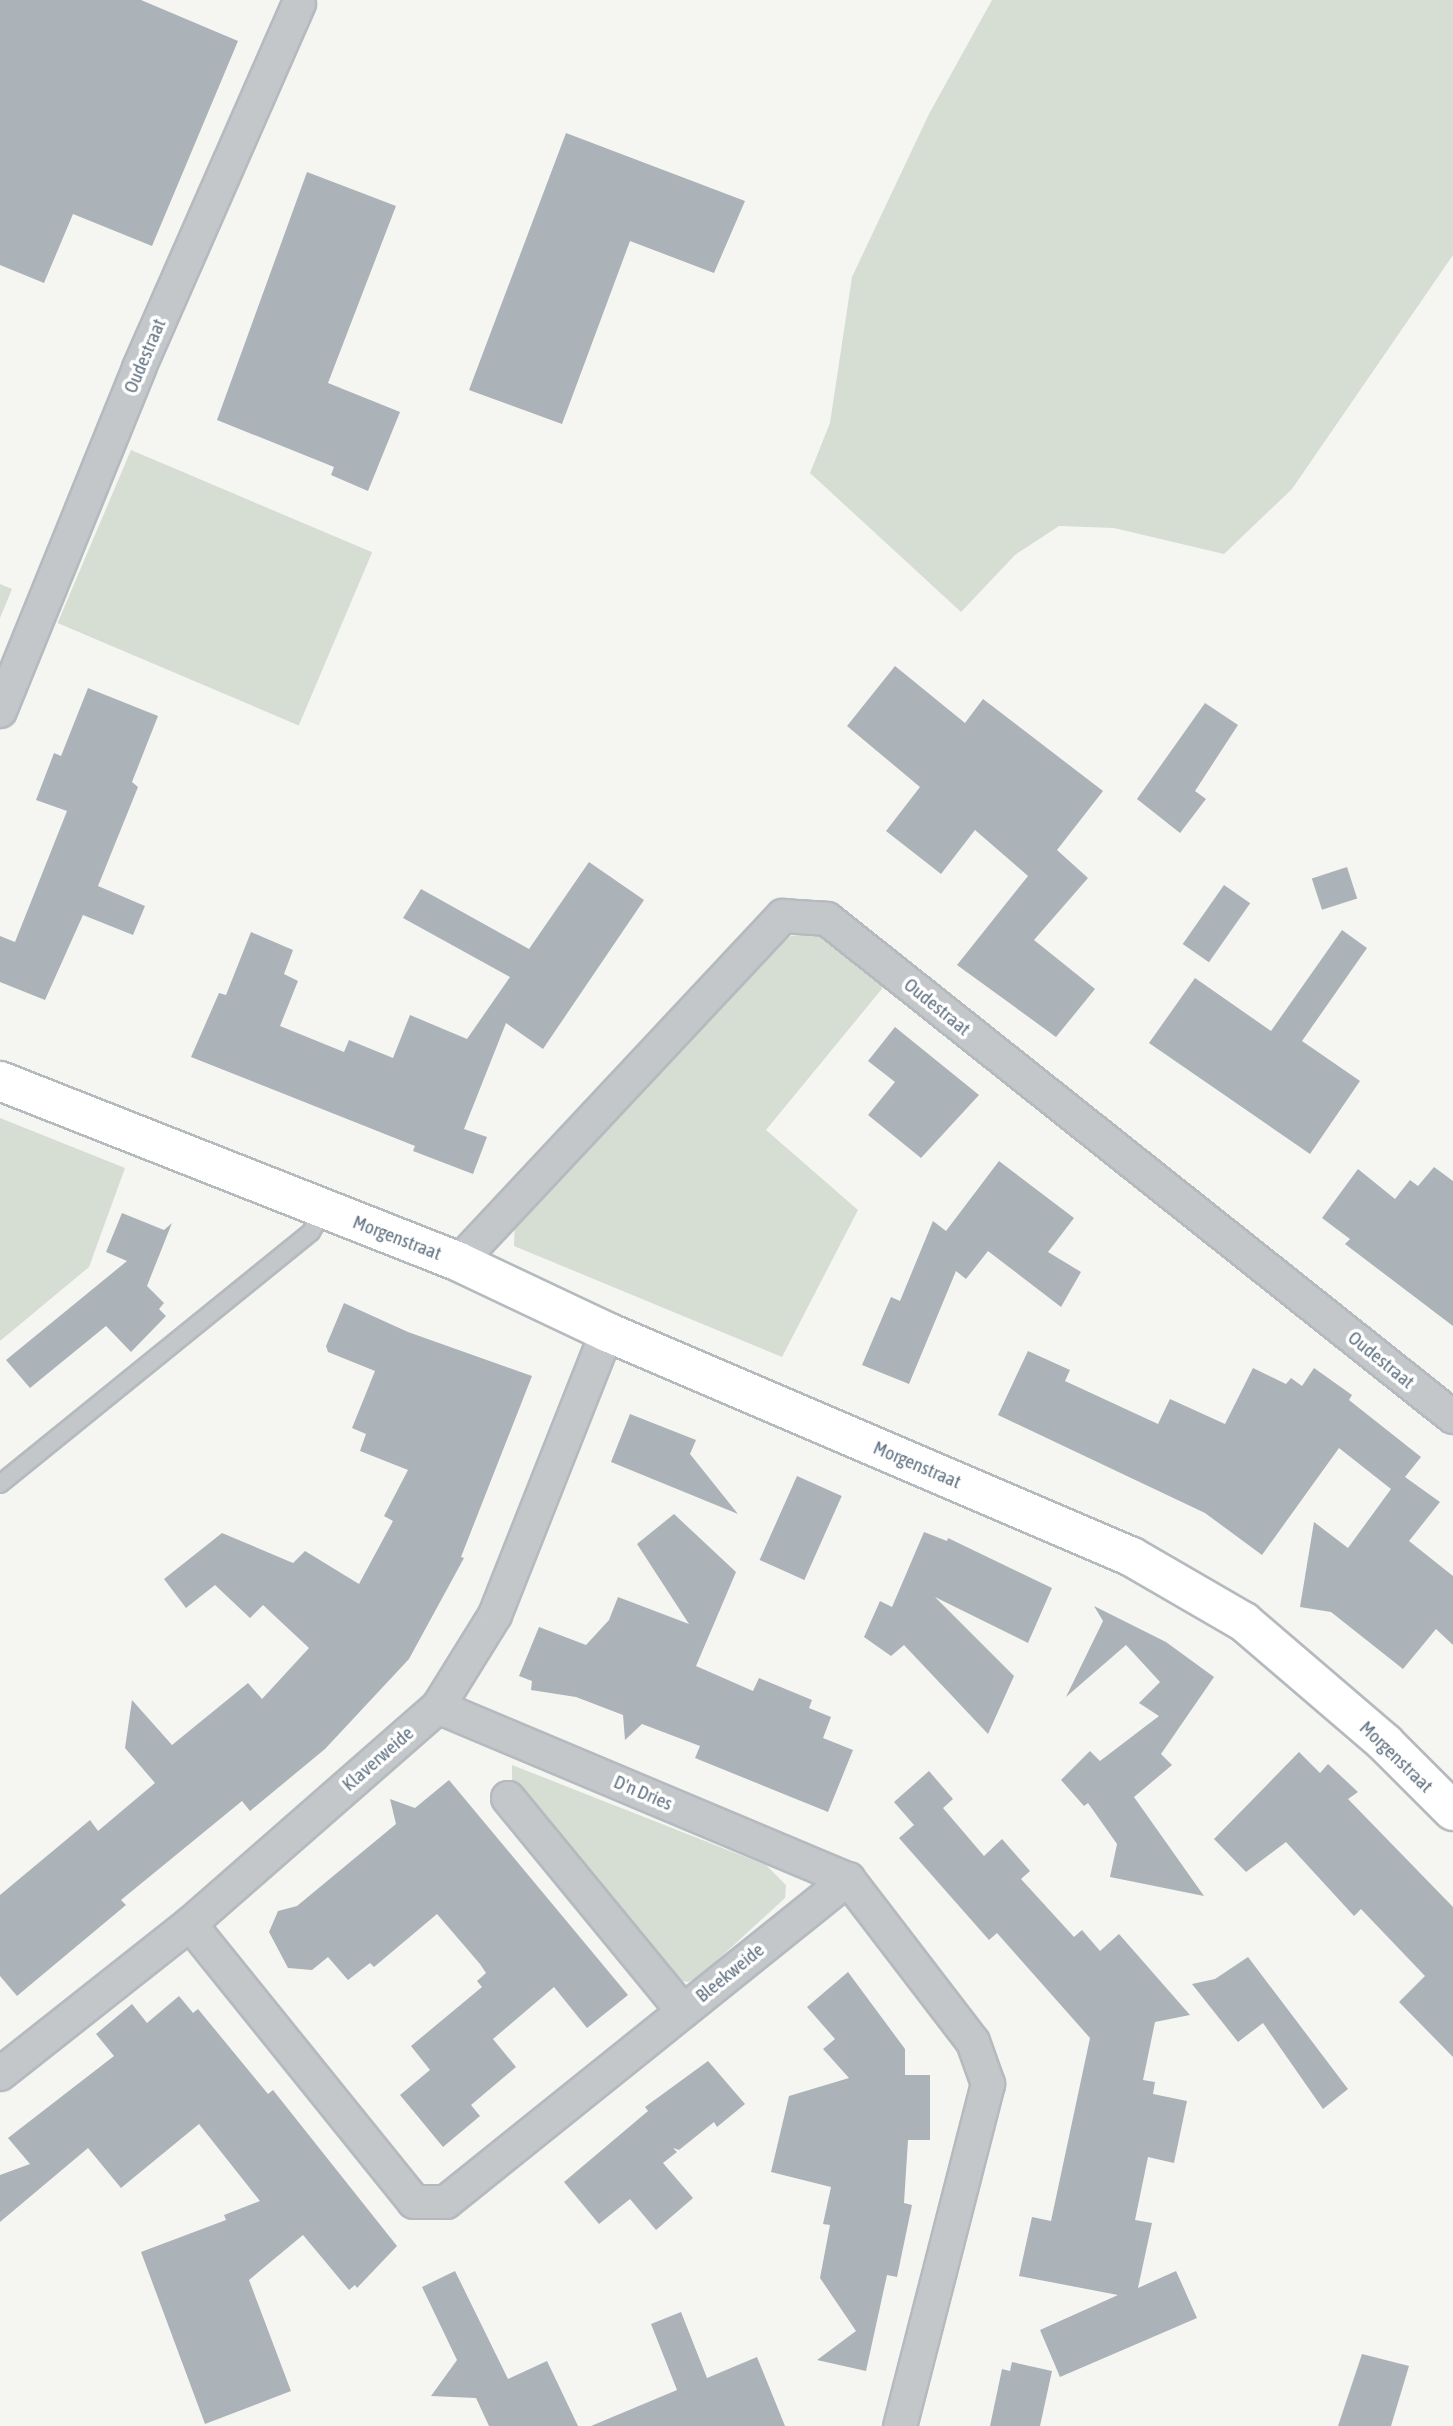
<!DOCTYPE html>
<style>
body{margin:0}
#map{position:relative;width:1453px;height:2426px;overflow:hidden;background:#f5f6f2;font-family:"Asap Condensed",sans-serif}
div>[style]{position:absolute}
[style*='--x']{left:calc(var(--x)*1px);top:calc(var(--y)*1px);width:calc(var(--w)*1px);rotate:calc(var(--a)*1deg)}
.green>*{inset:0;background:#d6ddd3;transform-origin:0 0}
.building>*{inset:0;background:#abb2b8;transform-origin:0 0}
.roads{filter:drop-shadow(2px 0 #b5babf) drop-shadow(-2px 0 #b5babf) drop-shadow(0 2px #b5babf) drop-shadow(0 -2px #b5babf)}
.lane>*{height:16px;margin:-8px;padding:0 8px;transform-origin:8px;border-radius:8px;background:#c3c7ca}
.street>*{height:32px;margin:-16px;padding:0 16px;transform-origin:16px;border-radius:16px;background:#c3c7ca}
.secondary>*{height:38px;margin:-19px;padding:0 19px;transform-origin:19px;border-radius:19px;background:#fff}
span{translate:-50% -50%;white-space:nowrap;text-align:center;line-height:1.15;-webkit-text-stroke:7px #fff;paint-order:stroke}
.street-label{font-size:19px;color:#637484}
</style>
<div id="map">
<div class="green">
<i style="clip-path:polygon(992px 0,1453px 0,1453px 255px,1292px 489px,1224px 554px,1114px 528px,1059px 526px,1015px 555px,961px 612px,810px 473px,830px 423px,852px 277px,929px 114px)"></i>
<i style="left:131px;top:450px;width:262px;height:188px;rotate:23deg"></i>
<i style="clip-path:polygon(0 584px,12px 589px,0 618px)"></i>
<i style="clip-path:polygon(812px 933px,834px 937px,890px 979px,766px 1130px,858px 1210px,782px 1357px,514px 1246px,515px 1217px,770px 952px,791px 936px)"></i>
<i style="clip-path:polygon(0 1118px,125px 1168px,89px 1267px,0 1341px)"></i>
<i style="clip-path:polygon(512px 1765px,766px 1865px,786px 1885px,785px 1898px,699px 1977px,688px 1982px,675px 1980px,512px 1784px)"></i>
</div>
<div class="building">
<i style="clip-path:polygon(0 0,141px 0,238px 41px,152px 246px,73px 214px,44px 283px,0 265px)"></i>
<i style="clip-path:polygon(566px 133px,745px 201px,714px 273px,630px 241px,562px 424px,469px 390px)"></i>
<i style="clip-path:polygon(307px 172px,396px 206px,328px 383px,400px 412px,368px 491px,331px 475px,334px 467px,217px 420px)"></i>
<i style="clip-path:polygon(895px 666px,965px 723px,983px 699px,1103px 791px,1057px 850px,1088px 878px,1034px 940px,1095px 989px,1056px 1037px,957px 965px,1028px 876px,975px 830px,941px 874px,886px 831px,920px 787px,847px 726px)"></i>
<i style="clip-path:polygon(88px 688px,158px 716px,132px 782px,138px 787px,98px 886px,145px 906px,133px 935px,83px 915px,45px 1000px,0 982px,0 936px,15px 942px,67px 811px,36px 800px,54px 753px,61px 756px)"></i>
<i style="clip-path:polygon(1205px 703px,1238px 725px,1195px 791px,1206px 799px,1180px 833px,1137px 799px)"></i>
<i style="clip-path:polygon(589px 862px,644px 900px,543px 1049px,506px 1023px,464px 1129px,487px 1137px,473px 1174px,413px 1151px,415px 1146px,191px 1057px,219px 993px,226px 995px,251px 932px,293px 950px,284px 974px,298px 981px,280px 1026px,344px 1052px,349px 1040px,393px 1058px,410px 1015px,467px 1039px,510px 977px,403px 918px,421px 889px,529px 949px)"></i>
<i style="left:1347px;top:867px;width:33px;height:37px;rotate:72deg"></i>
<i style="left:1224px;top:885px;width:32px;height:72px;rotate:35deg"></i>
<i style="clip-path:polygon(1342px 930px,1367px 948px,1302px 1041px,1360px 1081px,1310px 1154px,1149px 1043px,1195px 978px,1271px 1031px)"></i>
<i style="clip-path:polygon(895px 1027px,979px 1095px,921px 1158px,868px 1115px,895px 1082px,868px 1061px)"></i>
<i style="clip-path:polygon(999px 1161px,1074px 1218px,1048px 1252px,1081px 1272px,1061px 1307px,988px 1251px,966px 1279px,956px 1271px,909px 1384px,862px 1365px,891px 1297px,900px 1301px,933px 1221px,946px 1231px)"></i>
<i style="clip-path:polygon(1434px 1167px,1453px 1181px,1453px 1326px,1345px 1244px,1350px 1239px,1322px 1218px,1358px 1169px,1395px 1199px,1410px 1180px,1418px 1186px)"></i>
<i style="clip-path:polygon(122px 1213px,164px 1230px,172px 1223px,147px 1286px,164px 1303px,159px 1309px,166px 1316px,131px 1352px,106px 1326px,30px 1388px,6px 1360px,127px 1261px,106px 1252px)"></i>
<i style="clip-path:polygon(344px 1303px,408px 1332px,532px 1376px,461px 1557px,464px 1558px,409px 1659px,325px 1749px,250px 1811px,242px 1801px,121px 1900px,126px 1905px,17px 1996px,0 1976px,0 1895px,90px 1820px,98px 1831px,155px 1783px,125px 1748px,132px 1700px,172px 1745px,248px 1683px,262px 1699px,309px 1648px,263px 1605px,250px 1618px,215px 1585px,186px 1608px,164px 1579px,222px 1533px,293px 1563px,305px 1551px,359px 1584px,393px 1521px,384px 1516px,408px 1470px,360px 1451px,366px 1434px,352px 1428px,375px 1371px,328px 1352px,326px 1346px)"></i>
<i style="clip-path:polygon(1028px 1351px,1070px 1370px,1065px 1381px,1158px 1424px,1170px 1399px,1225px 1424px,1253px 1368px,1286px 1384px,1291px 1378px,1302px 1386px,1314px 1368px,1352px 1395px,1349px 1400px,1421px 1457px,1405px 1477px,1440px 1502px,1409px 1541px,1453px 1576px,1453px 1645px,1436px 1629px,1403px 1669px,1331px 1612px,1300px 1607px,1314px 1522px,1348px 1548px,1391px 1489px,1339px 1448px,1262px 1555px,1205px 1513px,998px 1415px)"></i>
<i style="clip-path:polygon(630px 1414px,696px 1440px,690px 1454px,738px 1514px,611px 1462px)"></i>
<i style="left:797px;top:1476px;width:49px;height:92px;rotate:24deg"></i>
<i style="clip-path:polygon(674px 1514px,736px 1572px,696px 1666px,753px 1691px,759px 1678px,812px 1700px,809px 1708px,831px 1717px,823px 1738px,853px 1750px,828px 1812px,695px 1758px,700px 1746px,642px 1724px,625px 1740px,623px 1715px,576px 1697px,531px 1690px,532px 1681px,519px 1676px,539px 1627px,586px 1645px,609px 1620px,618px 1597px,689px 1624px,637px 1544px)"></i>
<i style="clip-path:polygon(924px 1532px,947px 1541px,948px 1538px,1052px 1588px,1028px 1643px,935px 1597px,1014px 1676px,988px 1734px,904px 1645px,891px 1656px,864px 1637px,880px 1601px,892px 1607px)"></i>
<i style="clip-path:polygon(1094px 1606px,1166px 1642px,1214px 1677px,1161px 1754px,1172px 1765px,1134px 1797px,1204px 1896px,1110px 1877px,1117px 1844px,1088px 1803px,1084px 1806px,1061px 1780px,1090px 1751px,1100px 1761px,1159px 1716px,1139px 1703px,1160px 1682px,1126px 1645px,1066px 1697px,1103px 1621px)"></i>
<i style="clip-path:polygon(1299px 1752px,1320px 1773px,1328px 1764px,1358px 1792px,1348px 1799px,1453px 1907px,1453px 2057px,1399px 2002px,1425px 1976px,1361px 1909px,1354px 1916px,1286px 1842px,1246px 1872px,1214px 1839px)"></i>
<i style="clip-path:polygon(929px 1771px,953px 1799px,943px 1808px,984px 1856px,1002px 1839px,1030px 1871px,1021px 1879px,1074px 1937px,1082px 1930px,1100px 1951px,1119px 1934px,1190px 2015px,1155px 2022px,1143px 2080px,1155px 2082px,1153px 2094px,1187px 2101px,1174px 2163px,1148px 2157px,1135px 2220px,1152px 2223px,1138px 2288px,1176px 2271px,1197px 2318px,1060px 2377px,1040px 2330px,1118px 2295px,1019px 2276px,1032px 2217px,1051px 2221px,1090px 2038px,997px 1933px,989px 1940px,899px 1838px,914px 1825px,894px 1802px)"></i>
<i style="clip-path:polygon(449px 1780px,628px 1995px,587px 2028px,554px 1987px,493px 2039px,516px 2067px,471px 2105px,480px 2116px,443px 2147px,400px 2095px,430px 2070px,411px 2046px,482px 1987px,477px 1981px,486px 1973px,480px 1964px,437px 1914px,374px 1967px,370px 1963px,348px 1980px,328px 1957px,312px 1970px,288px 1968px,269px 1932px,278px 1911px,297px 1906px,396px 1824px,390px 1799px,415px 1808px)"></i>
<i style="clip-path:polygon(1248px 1957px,1348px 2089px,1323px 2109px,1263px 2023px,1238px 2042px,1192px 1984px,1215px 1979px)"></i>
<i style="clip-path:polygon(848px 1972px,905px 2049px,905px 2075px,930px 2075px,930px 2140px,908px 2140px,904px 2203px,912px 2205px,897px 2277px,887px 2275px,866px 2371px,817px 2360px,856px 2331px,820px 2278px,830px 2225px,823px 2224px,831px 2187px,771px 2172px,789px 2096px,849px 2078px,823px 2049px,835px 2039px,807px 2007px)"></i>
<i style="clip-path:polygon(179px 1996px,193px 2013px,198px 2009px,268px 2094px,273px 2090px,397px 2246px,357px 2288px,355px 2285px,349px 2290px,303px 2235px,249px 2280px,291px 2391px,205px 2424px,141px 2252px,226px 2220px,224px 2215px,260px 2201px,199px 2124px,121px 2188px,88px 2148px,0 2222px,0 2175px,30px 2164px,8px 2138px,114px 2056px,96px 2034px,132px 2004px,147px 2023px)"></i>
<i style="clip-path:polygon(708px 2061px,745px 2104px,717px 2127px,714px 2122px,679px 2150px,673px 2148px,677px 2152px,663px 2163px,693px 2198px,656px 2230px,630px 2199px,599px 2224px,564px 2182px,648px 2111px,645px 2107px)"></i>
<i style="clip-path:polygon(455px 2271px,508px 2379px,547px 2361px,578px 2426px,489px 2426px,476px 2398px,431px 2396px,457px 2360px,422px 2287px)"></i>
<i style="clip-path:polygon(681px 2312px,707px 2378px,757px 2357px,785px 2426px,591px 2426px,677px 2390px,651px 2324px)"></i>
<i style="clip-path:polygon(1362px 2354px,1409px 2366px,1391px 2426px,1338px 2426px)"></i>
<i style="clip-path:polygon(1012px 2362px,1052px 2371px,1040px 2426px,990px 2426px,1002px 2369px,1010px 2371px)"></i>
</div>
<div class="roads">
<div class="lane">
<i style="--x:0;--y:1484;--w:400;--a:-39"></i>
<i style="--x:311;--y:1232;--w:25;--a:-61"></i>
</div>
<div class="street">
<i style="--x:0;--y:711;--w:370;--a:-67.9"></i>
<i style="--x:139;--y:368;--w:398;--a:-66.3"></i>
<i style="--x:459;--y:1262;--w:474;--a:-46.9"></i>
<i style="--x:783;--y:916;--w:44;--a:3.9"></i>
<i style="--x:827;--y:919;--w:800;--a:38.5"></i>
<i style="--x:438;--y:1707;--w:445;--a:22.8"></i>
<i style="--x:508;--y:1798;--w:276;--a:50.6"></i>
<i style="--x:190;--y:1924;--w:357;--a:51.1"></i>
<i style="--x:414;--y:2202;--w:32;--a:0"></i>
<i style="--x:446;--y:2202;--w:516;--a:-38.78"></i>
<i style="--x:848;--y:1879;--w:205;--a:52.5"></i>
<i style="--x:973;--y:2042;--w:45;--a:70.3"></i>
<i style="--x:988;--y:2084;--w:353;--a:104.4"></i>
<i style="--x:0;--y:2074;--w:242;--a:-38.3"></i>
<i style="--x:190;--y:1924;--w:330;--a:-41.2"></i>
<i style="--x:438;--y:1707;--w:108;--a:-58.2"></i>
<i style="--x:495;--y:1615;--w:304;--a:-68.4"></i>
</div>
<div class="secondary">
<i style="--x:0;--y:1081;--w:493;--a:21.5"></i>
<i style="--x:459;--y:1262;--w:164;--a:25.3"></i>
<i style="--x:607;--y:1332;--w:571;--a:23.2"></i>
<i style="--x:1132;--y:1557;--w:129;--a:30.1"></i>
<i style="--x:1244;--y:1622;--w:186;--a:40.6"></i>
<i style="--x:1385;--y:1743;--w:96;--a:45"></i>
</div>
</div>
<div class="street-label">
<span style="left:145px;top:356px;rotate:-67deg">Oudestraat</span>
<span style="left:937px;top:1007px;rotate:39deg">Oudestraat</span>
<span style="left:397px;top:1238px;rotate:21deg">Morgenstraat</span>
<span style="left:1381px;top:1360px;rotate:39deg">Oudestraat</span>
<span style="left:917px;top:1465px;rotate:23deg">Morgenstraat</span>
<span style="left:1396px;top:1757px;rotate:44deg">Morgenstraat</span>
<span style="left:378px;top:1759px;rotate:-41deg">Klaverweide</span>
<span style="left:643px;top:1793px;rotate:23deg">D'n Dries</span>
<span style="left:730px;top:1973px;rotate:-39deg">Bleekweide</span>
</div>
</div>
